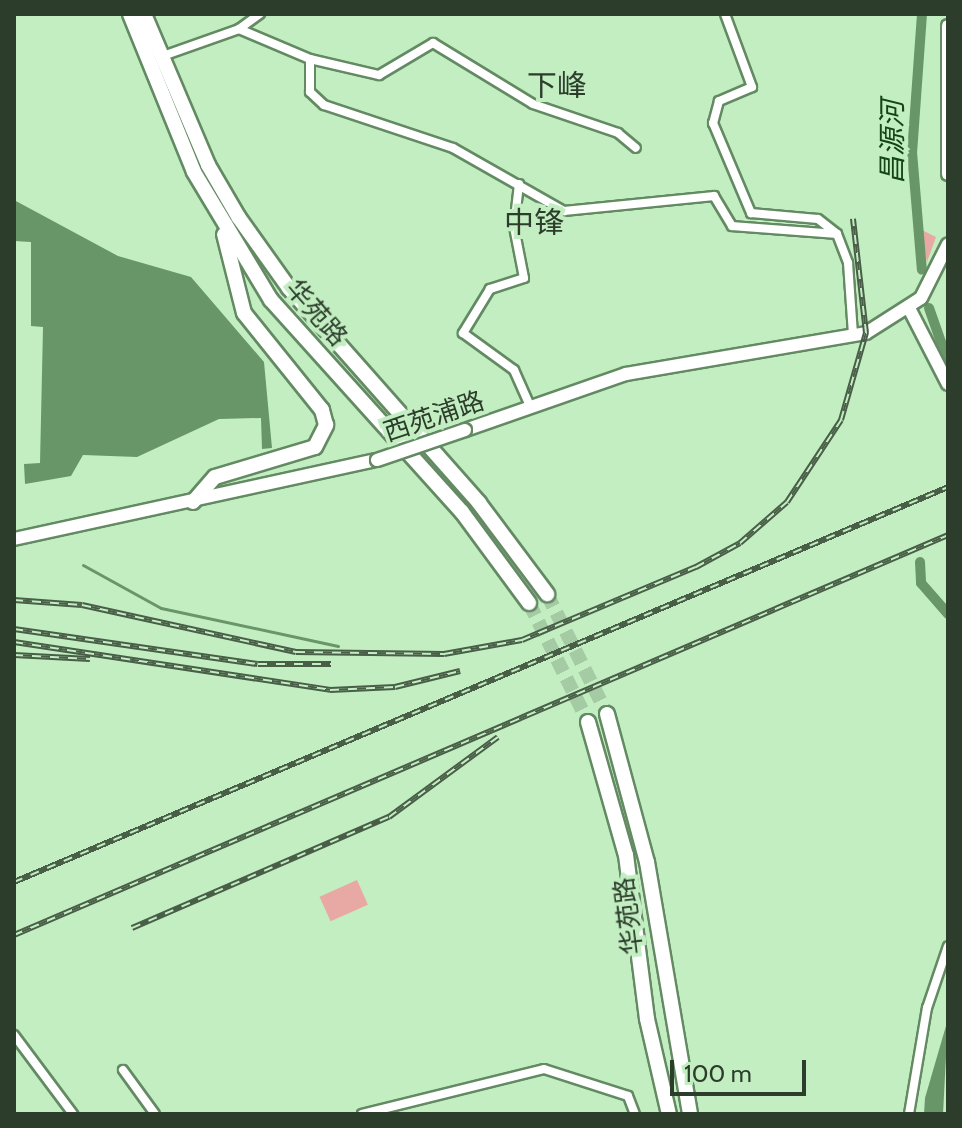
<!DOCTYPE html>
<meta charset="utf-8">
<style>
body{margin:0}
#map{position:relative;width:962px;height:1128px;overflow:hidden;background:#c3eec2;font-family:Cabin,"Noto Sans SC",sans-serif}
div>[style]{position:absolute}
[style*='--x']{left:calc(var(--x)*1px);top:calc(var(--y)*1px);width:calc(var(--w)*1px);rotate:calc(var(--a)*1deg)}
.green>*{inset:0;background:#e8a9a4;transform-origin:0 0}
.water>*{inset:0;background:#689668}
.stream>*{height:3px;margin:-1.5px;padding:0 1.5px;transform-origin:1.5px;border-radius:1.5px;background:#689668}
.canal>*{height:10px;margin:-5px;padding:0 5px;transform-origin:5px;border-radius:5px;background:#689668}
.primary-tunnel>*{height:14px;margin-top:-7px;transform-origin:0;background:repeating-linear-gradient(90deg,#a5cba4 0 14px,transparent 0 21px)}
.roads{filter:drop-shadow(2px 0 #638a63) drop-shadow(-2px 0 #638a63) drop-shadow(0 2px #638a63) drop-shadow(0 -2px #638a63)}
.street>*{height:8px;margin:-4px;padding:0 4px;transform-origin:4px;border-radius:4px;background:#fff}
.secondary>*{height:12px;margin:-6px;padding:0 6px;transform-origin:6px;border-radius:6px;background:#fff}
.primary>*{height:14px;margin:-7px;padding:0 7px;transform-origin:7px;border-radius:7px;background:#fff}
.rail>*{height:6px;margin-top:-3px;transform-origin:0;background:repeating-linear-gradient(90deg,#c3eec2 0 9px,#485e47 0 18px);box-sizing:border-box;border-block:2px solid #485e47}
.bridges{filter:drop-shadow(2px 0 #638a63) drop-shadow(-2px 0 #638a63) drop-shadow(0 2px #638a63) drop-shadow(0 -2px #638a63)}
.secondary-bridge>*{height:12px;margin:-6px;padding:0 6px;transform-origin:6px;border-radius:6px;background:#fff}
span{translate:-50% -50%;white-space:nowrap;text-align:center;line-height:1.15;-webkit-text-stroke:8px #c3eec2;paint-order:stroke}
.street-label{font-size:26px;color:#2c3d2b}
.water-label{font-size:28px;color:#134415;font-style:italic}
.quarter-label{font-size:30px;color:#2c3d2b}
.frame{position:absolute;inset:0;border:16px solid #2c3d2b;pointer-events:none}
.scale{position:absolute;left:670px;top:1060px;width:136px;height:36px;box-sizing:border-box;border:4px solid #2c3d2b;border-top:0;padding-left:10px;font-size:24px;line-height:28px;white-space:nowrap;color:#2c3d2b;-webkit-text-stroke:6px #c3eec2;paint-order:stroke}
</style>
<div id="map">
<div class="green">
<i style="clip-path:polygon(922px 230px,936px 237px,927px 262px,923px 243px)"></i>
<i style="left:357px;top:880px;width:27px;height:41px;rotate:66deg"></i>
</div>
<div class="water">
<i style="clip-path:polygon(14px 200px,118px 256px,191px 277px,264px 362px,272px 448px,262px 449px,261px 418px,219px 419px,137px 457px,83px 455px,71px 476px,25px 484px,24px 464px,40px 463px,43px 327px,31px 326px,31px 242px,14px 241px)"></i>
<i style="clip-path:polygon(948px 1019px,943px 1114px,924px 1114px,925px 1098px)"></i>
</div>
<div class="stream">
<i style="--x:83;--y:565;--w:89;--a:28.9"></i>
<i style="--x:161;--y:608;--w:181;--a:12.1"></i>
</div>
<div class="canal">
<i style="--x:922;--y:14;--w:138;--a:94.1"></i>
<i style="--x:912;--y:152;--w:118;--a:85.2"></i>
<i style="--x:929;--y:308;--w:57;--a:70.6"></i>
<i style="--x:920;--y:562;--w:21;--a:87"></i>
<i style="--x:921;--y:583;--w:41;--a:48.9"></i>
</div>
<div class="primary-tunnel">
<i style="--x:547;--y:594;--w:134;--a:63.4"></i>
<i style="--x:529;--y:603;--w:133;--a:63.6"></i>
</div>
<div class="roads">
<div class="street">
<i style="--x:725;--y:14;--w:78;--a:69.7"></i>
<i style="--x:752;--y:87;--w:36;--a:157"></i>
<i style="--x:719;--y:101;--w:23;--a:105"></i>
<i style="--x:713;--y:123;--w:98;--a:67.1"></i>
<i style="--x:751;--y:213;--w:67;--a:5.1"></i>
<i style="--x:818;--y:219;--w:24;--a:38"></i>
<i style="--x:837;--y:234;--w:31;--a:69"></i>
<i style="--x:848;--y:263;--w:71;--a:86"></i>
<i style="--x:239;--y:29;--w:26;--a:-36"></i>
<i style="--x:160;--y:57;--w:84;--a:-19.5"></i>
<i style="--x:239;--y:29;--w:77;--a:22.9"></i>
<i style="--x:310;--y:59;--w:33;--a:90"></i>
<i style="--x:310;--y:92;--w:19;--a:43"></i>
<i style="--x:324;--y:105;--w:136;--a:18.4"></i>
<i style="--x:453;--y:148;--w:128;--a:29.6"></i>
<i style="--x:564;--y:211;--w:151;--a:-5.7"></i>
<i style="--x:714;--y:196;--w:35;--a:59"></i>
<i style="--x:732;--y:226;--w:105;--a:4.4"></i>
<i style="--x:310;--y:59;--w:71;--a:13.1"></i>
<i style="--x:379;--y:75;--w:63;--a:-30.7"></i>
<i style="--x:433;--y:43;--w:117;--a:31.4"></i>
<i style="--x:533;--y:104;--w:90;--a:18.8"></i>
<i style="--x:618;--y:133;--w:23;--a:40"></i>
<i style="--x:519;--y:184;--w:43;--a:96.6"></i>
<i style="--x:514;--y:227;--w:52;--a:78.9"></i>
<i style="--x:524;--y:278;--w:36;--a:162"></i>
<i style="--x:490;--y:289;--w:52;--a:121.5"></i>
<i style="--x:463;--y:333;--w:63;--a:36"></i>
<i style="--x:514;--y:370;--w:39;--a:66"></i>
<i style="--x:14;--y:1035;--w:99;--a:53.2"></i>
<i style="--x:123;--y:1070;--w:54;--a:54"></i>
<i style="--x:362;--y:1114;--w:187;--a:-13.9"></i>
<i style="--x:544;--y:1069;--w:88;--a:17.8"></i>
<i style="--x:628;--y:1096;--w:19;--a:69"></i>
<i style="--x:909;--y:1114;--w:108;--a:-80.4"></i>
<i style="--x:927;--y:1008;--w:65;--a:-71.3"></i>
</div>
<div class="secondary">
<i style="--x:948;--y:26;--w:148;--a:90"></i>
<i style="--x:910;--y:310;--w:83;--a:62.8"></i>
<i style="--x:465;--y:430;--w:170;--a:-19.2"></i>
<i style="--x:626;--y:374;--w:243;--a:-9.7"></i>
<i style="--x:866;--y:333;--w:65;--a:-32.5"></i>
<i style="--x:921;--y:298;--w:60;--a:-63.4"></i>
<i style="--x:14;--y:539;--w:371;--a:-12.3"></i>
</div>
<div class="primary">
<i style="--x:130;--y:14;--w:170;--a:67.9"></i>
<i style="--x:194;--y:172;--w:149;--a:59"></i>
<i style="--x:271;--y:300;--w:285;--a:48"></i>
<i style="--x:462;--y:512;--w:113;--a:53.6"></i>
<i style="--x:144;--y:14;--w:164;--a:67"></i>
<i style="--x:208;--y:165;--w:61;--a:59.7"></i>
<i style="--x:239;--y:218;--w:86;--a:54.5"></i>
<i style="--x:289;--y:288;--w:287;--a:48.5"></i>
<i style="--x:479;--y:503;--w:114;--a:53.2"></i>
<i style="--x:193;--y:502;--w:33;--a:-49"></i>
<i style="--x:215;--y:477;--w:104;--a:-16.7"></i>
<i style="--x:315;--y:447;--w:25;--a:-63"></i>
<i style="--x:326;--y:425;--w:16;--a:-105"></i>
<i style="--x:322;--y:410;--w:124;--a:-128.8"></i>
<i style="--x:244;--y:313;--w:81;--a:-104.2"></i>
<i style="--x:607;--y:714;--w:153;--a:74.9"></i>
<i style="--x:647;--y:862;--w:256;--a:80.3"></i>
<i style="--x:588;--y:722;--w:138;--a:74.1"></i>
<i style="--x:626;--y:855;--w:165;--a:82.7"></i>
<i style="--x:647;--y:1019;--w:98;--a:77"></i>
</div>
</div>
<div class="rail">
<i style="--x:14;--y:600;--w:68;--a:4.2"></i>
<i style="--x:82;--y:605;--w:219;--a:12.4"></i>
<i style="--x:296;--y:652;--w:148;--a:0.8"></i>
<i style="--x:444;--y:654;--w:79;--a:-10.2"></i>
<i style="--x:522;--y:640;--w:189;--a:-22.8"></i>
<i style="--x:696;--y:567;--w:50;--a:-28.6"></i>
<i style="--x:740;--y:543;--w:62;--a:-41.1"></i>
<i style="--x:787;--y:502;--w:98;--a:-56.6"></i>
<i style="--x:841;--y:420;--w:91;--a:-74"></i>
<i style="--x:866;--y:333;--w:115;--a:-96.5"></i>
<i style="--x:14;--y:629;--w:246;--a:8.2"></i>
<i style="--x:258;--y:664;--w:73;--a:0"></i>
<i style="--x:14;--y:642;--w:320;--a:8.6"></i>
<i style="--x:330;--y:690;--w:65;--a:-2.6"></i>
<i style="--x:395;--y:687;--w:67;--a:-13.8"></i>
<i style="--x:14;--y:655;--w:76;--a:3"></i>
<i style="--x:14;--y:882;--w:1014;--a:-22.92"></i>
<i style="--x:132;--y:928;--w:280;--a:-23.4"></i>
<i style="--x:389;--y:817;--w:135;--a:-36.3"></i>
<i style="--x:14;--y:935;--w:1016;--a:-23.18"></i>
</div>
<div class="bridges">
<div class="secondary-bridge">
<i style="--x:377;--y:460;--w:93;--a:-18.8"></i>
</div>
</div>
<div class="street-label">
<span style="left:316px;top:313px;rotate:49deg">华苑路</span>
<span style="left:434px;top:417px;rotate:-19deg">西苑浦路</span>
<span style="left:629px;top:916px;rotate:-97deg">华苑路</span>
</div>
<div class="water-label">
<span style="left:892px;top:142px;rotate:-90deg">昌源河</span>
</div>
<div class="quarter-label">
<span style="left:557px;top:86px">下峰</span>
<span style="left:534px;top:223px">中锋</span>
</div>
<div class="frame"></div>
<div class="scale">100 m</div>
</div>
